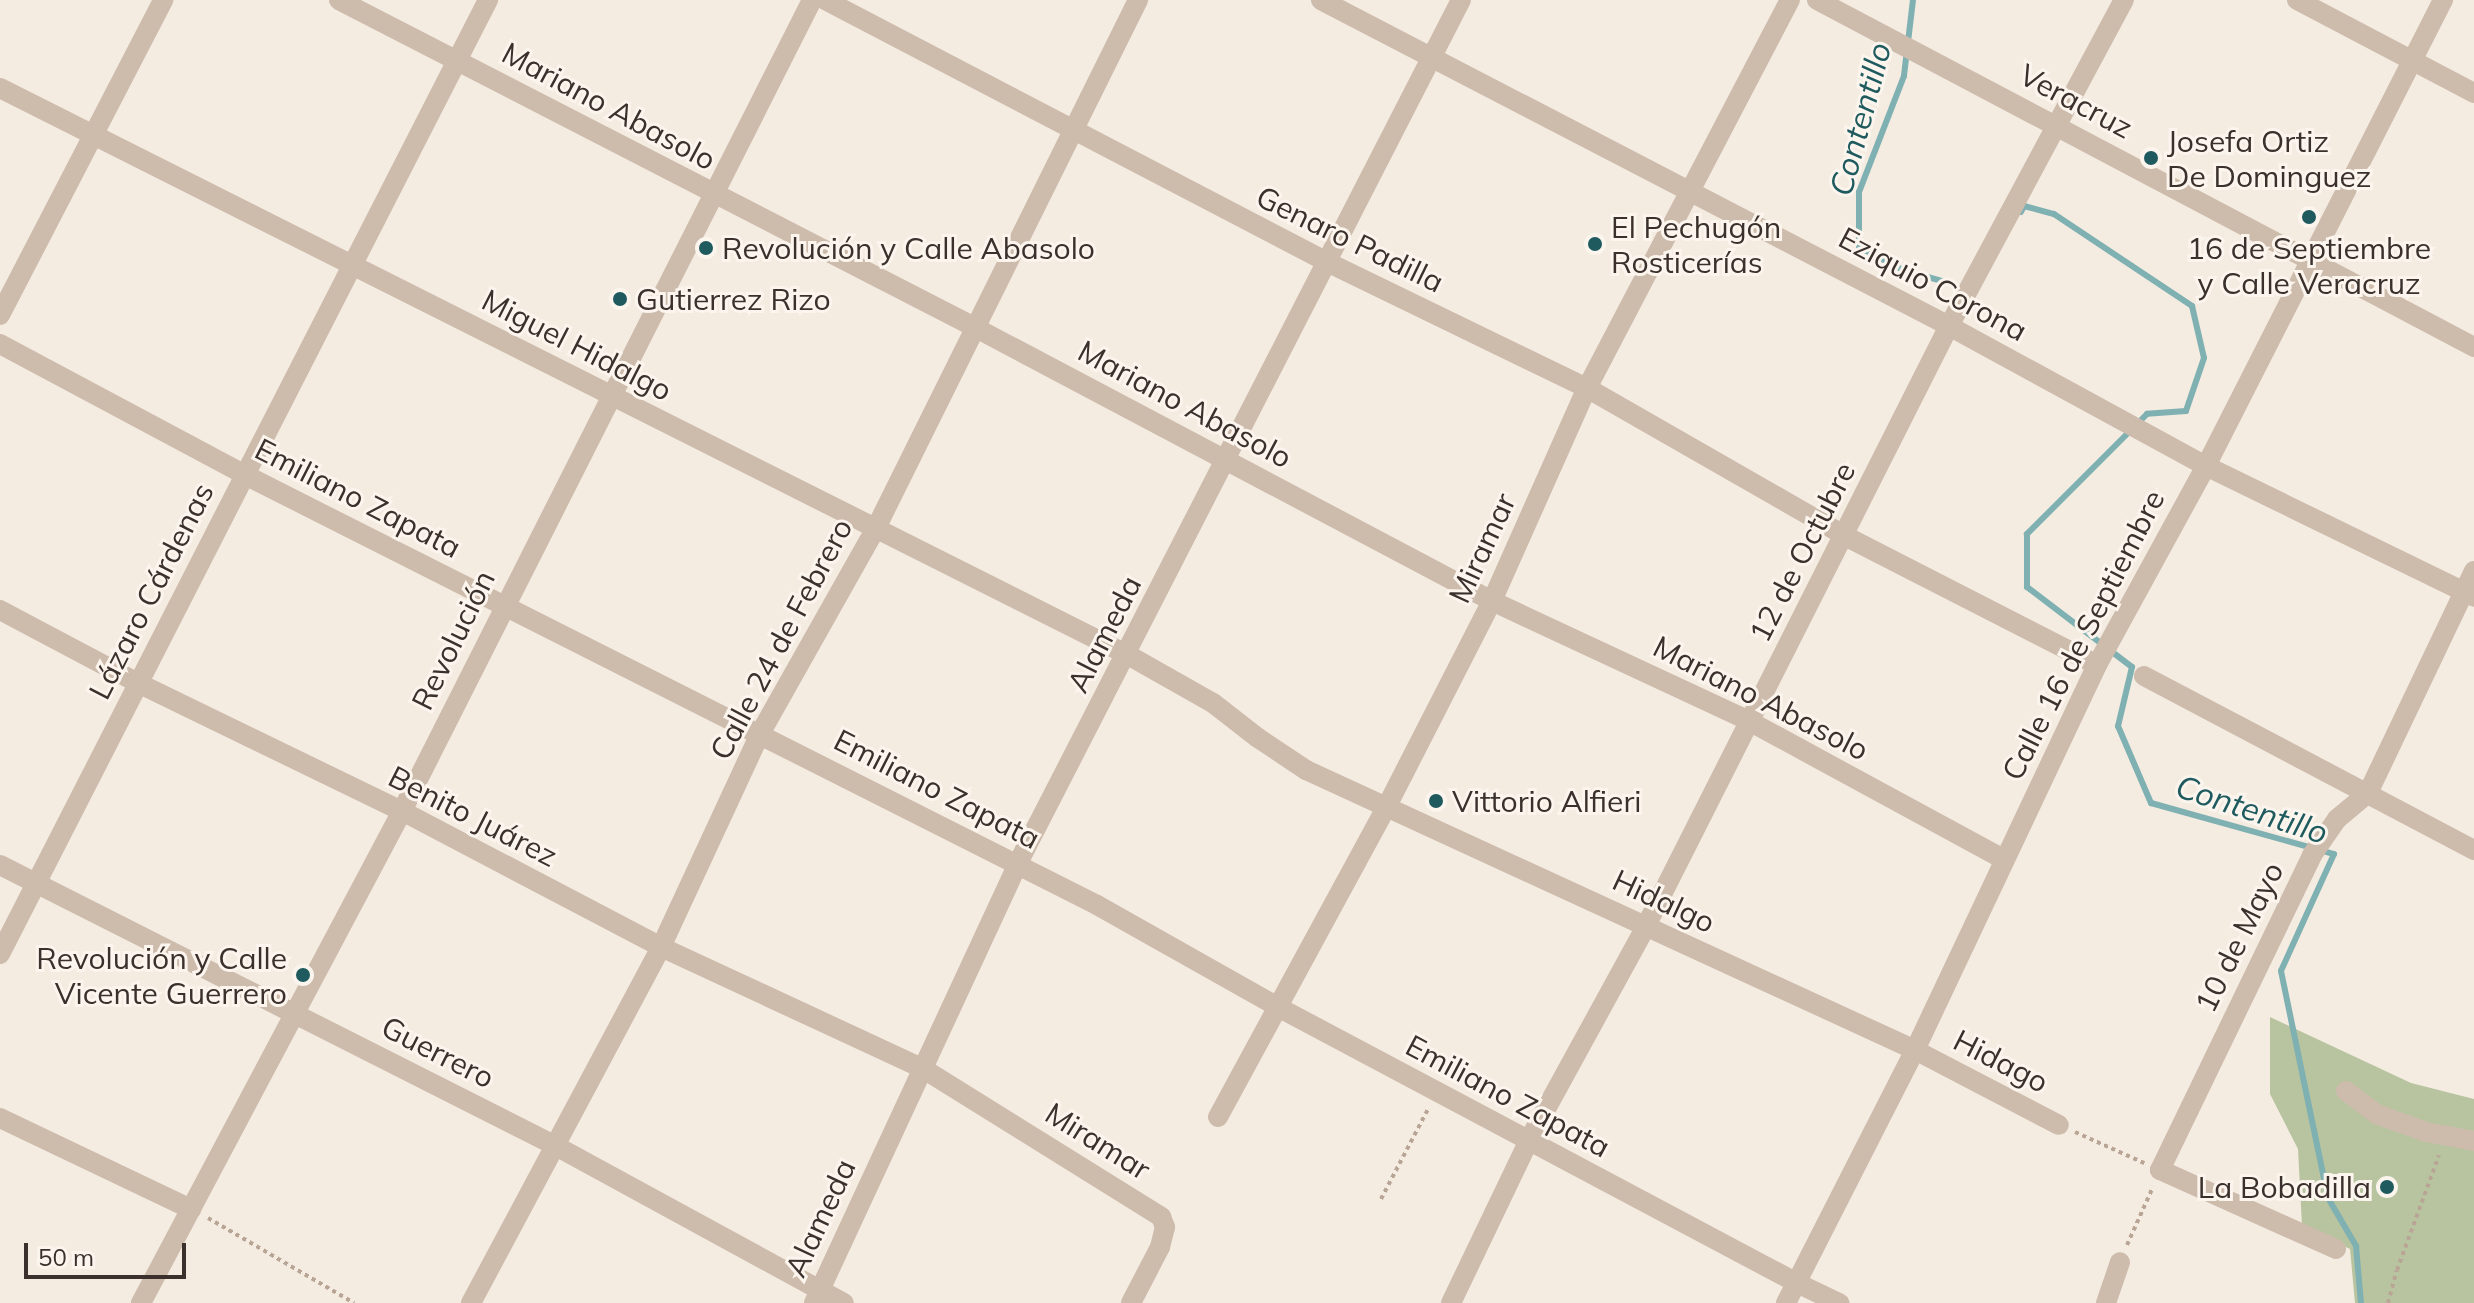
<!DOCTYPE html>
<meta charset="utf-8">
<style>
body{margin:0}
#map{position:relative;width:2474px;height:1303px;overflow:hidden;background:#f4ebe1;font-family:Mulish,sans-serif}
div>[style]{position:absolute}
[style*='--x']{left:calc(var(--x)*1px);top:calc(var(--y)*1px);width:calc(var(--w)*1px);rotate:calc(var(--a)*1deg)}
.green>*{inset:0;background:#b8c4a0}
.stream>*{height:6px;margin:-3px;padding:0 3px;transform-origin:3px;border-radius:3px;background:#7fb0b2}
.path>*{height:4px;margin-top:-2px;transform-origin:0;background:repeating-linear-gradient(90deg,#b9a596 0 4px,transparent 0 8px)}
.minor>*{height:20px;margin:-10px;padding:0 10px;transform-origin:10px;border-radius:10px;background:#cdbbac}
.tertiary>*{height:20px;margin:-10px;padding:0 10px;transform-origin:10px;border-radius:10px;background:#cdbbac}
.dots>*{width:22px;height:22px;translate:-50% -50%;box-sizing:border-box;border:4px solid #fbf5ee;border-radius:50%}
span{translate:-50% -50%;white-space:nowrap;text-align:center;line-height:1.15;-webkit-text-stroke:6px #fbf5ee;paint-order:stroke}
.street-label{font-size:30px;color:#3b302b}
.poi-label{font-size:30px;color:#3b302b}
.left{translate:0 -50%;text-align:left}
.right{translate:-100% -50%;text-align:right}
.water-label{font-size:32px;color:#1f5a5e;font-style:italic}
.scale{position:absolute;left:24px;top:1243px;width:162px;height:36px;box-sizing:border-box;border:4px solid #3b302b;border-top:0;padding-left:10px;font-size:24px;line-height:28px;white-space:nowrap;color:#3b302b;-webkit-text-stroke:6px #fbf5ee;paint-order:stroke}
</style>
<div id="map">
<div class="green">
<i style="clip-path:polygon(2270px 1017px,2411px 1083px,2474px 1099px,2474px 1303px,2355px 1303px,2350px 1249px,2302px 1226px,2298px 1149px,2270px 1094px)"></i>
</div>
<div class="stream">
<i style="--x:1913;--y:0;--w:77;--a:96.8"></i>
<i style="--x:1904;--y:76;--w:124;--a:111.2"></i>
<i style="--x:1859;--y:192;--w:55;--a:90"></i>
<i style="--x:1859;--y:247;--w:50;--a:27.6"></i>
<i style="--x:1903;--y:270;--w:51;--a:15.9"></i>
<i style="--x:2021;--y:212;--w:7;--a:-63"></i>
<i style="--x:2024;--y:206;--w:31;--a:15"></i>
<i style="--x:2054;--y:214;--w:166;--a:33.7"></i>
<i style="--x:2192;--y:306;--w:53;--a:77"></i>
<i style="--x:2204;--y:358;--w:56;--a:108.8"></i>
<i style="--x:2186;--y:411;--w:39;--a:176"></i>
<i style="--x:2147;--y:414;--w:170;--a:135"></i>
<i style="--x:2027;--y:534;--w:53;--a:90"></i>
<i style="--x:2027;--y:587;--w:132;--a:37.3"></i>
<i style="--x:2132;--y:667;--w:61;--a:103.3"></i>
<i style="--x:2118;--y:726;--w:84;--a:66.8"></i>
<i style="--x:2151;--y:803;--w:190;--a:15.6"></i>
<i style="--x:2334;--y:854;--w:128;--a:114.4"></i>
<i style="--x:2281;--y:971;--w:232;--a:78.3"></i>
<i style="--x:2328;--y:1198;--w:56;--a:59.7"></i>
<i style="--x:2356;--y:1246;--w:57;--a:85"></i>
</div>
<div class="path">
<i style="--x:2075;--y:1132;--w:76;--a:24.2"></i>
<i style="--x:1381;--y:1199;--w:102;--a:-62.4"></i>
<i style="--x:208;--y:1218;--w:169;--a:30.2"></i>
<i style="--x:2127;--y:1245;--w:64;--a:-65.9"></i>
<i style="--x:2388;--y:1303;--w:34;--a:-75"></i>
<i style="--x:2397;--y:1270;--w:122;--a:-69.9"></i>
</div>
<div class="minor">
<i style="--x:339;--y:0;--w:716;--a:27.24"></i>
<i style="--x:976;--y:328;--w:584;--a:27.88"></i>
<i style="--x:1492;--y:601;--w:284;--a:25"></i>
<i style="--x:1749;--y:721;--w:289;--a:28.5"></i>
<i style="--x:825;--y:0;--w:564;--a:27.56"></i>
<i style="--x:1325;--y:261;--w:291;--a:25.9"></i>
<i style="--x:1587;--y:388;--w:297;--a:29.8"></i>
<i style="--x:1845;--y:536;--w:283;--a:27.1"></i>
<i style="--x:1817;--y:0;--w:743;--a:27.84"></i>
<i style="--x:2297;--y:0;--w:200;--a:27.7"></i>
<i style="--x:0;--y:88;--w:1262;--a:26.69"></i>
<i style="--x:1128;--y:655;--w:98;--a:29.5"></i>
<i style="--x:1213;--y:703;--w:57;--a:37.9"></i>
<i style="--x:1258;--y:738;--w:58;--a:33.7"></i>
<i style="--x:1306;--y:770;--w:670;--a:24.69"></i>
<i style="--x:1915;--y:1050;--w:162;--a:27.5"></i>
<i style="--x:0;--y:610;--w:156;--a:27.9"></i>
<i style="--x:138;--y:683;--w:293;--a:25.9"></i>
<i style="--x:402;--y:811;--w:293;--a:27.7"></i>
<i style="--x:661;--y:947;--w:288;--a:24.9"></i>
<i style="--x:922;--y:1068;--w:282;--a:31.9"></i>
<i style="--x:1161;--y:1217;--w:11;--a:68"></i>
<i style="--x:1165;--y:1227;--w:21;--a:104"></i>
<i style="--x:1160;--y:1247;--w:63;--a:117.4"></i>
<i style="--x:2144;--y:676;--w:373;--a:27.8"></i>
<i style="--x:0;--y:865;--w:621;--a:26.81"></i>
<i style="--x:554;--y:1145;--w:330;--a:28.6"></i>
<i style="--x:0;--y:954;--w:1072;--a:-62.91"></i>
<i style="--x:2346;--y:1091;--w:38;--a:37"></i>
<i style="--x:2376;--y:1114;--w:53;--a:19.8"></i>
<i style="--x:2426;--y:1132;--w:49;--a:10.6"></i>
<i style="--x:1218;--y:1117;--w:354;--a:-61.5"></i>
<i style="--x:1387;--y:806;--w:230;--a:-62.9"></i>
<i style="--x:1492;--y:601;--w:233;--a:-66"></i>
<i style="--x:1587;--y:388;--w:438;--a:-62.4"></i>
<i style="--x:0;--y:1118;--w:212;--a:25.5"></i>
<i style="--x:2336;--y:1249;--w:193;--a:-155.8"></i>
<i style="--x:2160;--y:1170;--w:350;--a:-64.2"></i>
<i style="--x:2312;--y:855;--w:44;--a:-55.2"></i>
<i style="--x:2337;--y:819;--w:40;--a:-40"></i>
<i style="--x:2368;--y:793;--w:246;--a:-64.5"></i>
<i style="--x:1797;--y:1283;--w:47;--a:25.5"></i>
<i style="--x:471;--y:1303;--w:404;--a:-61.9"></i>
<i style="--x:661;--y:947;--w:237;--a:-65.1"></i>
<i style="--x:761;--y:732;--w:232;--a:-60.6"></i>
<i style="--x:875;--y:530;--w:592;--a:-63.61"></i>
<i style="--x:814;--y:1303;--w:483;--a:-65.1"></i>
<i style="--x:1017;--y:865;--w:972;--a:-62.83"></i>
<i style="--x:1451;--y:1303;--w:181;--a:-64.4"></i>
<i style="--x:1529;--y:1140;--w:244;--a:-61.3"></i>
<i style="--x:1646;--y:926;--w:672;--a:-63.21"></i>
<i style="--x:1949;--y:326;--w:370;--a:-61.8"></i>
<i style="--x:2106;--y:1303;--w:43;--a:-71.1"></i>
</div>
<div class="tertiary">
<i style="--x:1321;--y:0;--w:708;--a:27.43"></i>
<i style="--x:1949;--y:326;--w:293;--a:28.6"></i>
<i style="--x:2206;--y:466;--w:298;--a:26"></i>
<i style="--x:0;--y:315;--w:355;--a:-62.6"></i>
<i style="--x:0;--y:344;--w:276;--a:28.1"></i>
<i style="--x:243;--y:474;--w:957;--a:26.78"></i>
<i style="--x:1097;--y:905;--w:206;--a:29.4"></i>
<i style="--x:1276;--y:1006;--w:590;--a:28"></i>
<i style="--x:141;--y:1303;--w:557;--a:-62.05"></i>
<i style="--x:402;--y:811;--w:909;--a:-63.18"></i>
<i style="--x:1786;--y:1303;--w:284;--a:-63"></i>
<i style="--x:1915;--y:1050;--w:426;--a:-64.7"></i>
<i style="--x:2097;--y:665;--w:227;--a:-61.3"></i>
<i style="--x:2206;--y:466;--w:523;--a:-63.04"></i>
</div>
<div class="dots">
<i style="left:2151px;top:158px;background:#1f5a5e"></i>
<i style="left:2309px;top:217px;background:#1f5a5e"></i>
<i style="left:1595px;top:244px;background:#1f5a5e"></i>
<i style="left:706px;top:248px;background:#1f5a5e"></i>
<i style="left:620px;top:299px;background:#1f5a5e"></i>
<i style="left:1436px;top:801px;background:#1f5a5e"></i>
<i style="left:303px;top:975px;background:#1f5a5e"></i>
<i style="left:2387px;top:1187px;background:#1f5a5e"></i>
</div>
<div class="street-label">
<span style="left:2076px;top:101px;rotate:28deg">Veracruz</span>
<span style="left:609px;top:106px;rotate:28deg">Mariano Abasolo</span>
<span style="left:1350px;top:239px;rotate:26deg">Genaro Padilla</span>
<span style="left:1933px;top:284px;rotate:28deg">Eziquio Corona</span>
<span style="left:577px;top:345px;rotate:27deg">Miguel Hidalgo</span>
<span style="left:1185px;top:404px;rotate:28deg">Mariano Abasolo</span>
<span style="left:358px;top:498px;rotate:27deg">Emiliano Zapata</span>
<span style="left:1482px;top:548px;rotate:-65deg">Miramar</span>
<span style="left:1802px;top:552px;rotate:-63deg">12 de Octubre</span>
<span style="left:151px;top:591px;rotate:-63deg">Lázaro Cárdenas</span>
<span style="left:1104px;top:634px;rotate:-63deg">Alameda</span>
<span style="left:2083px;top:635px;rotate:-63deg">Calle 16 de Septiembre</span>
<span style="left:781px;top:639px;rotate:-62deg">Calle 24 de Febrero</span>
<span style="left:453px;top:640px;rotate:-64deg">Revolución</span>
<span style="left:1761px;top:698px;rotate:27deg">Mariano Abasolo</span>
<span style="left:937px;top:789px;rotate:27deg">Emiliano Zapata</span>
<span style="left:473px;top:816px;rotate:27deg">Benito Juárez</span>
<span style="left:1664px;top:901px;rotate:25deg">Hidalgo</span>
<span style="left:2239px;top:937px;rotate:-64deg">10 de Mayo</span>
<span style="left:438px;top:1052px;rotate:27deg">Guerrero</span>
<span style="left:2001px;top:1061px;rotate:27deg">Hidago</span>
<span style="left:1508px;top:1096px;rotate:28deg">Emiliano Zapata</span>
<span style="left:1098px;top:1141px;rotate:32deg">Miramar</span>
<span style="left:820px;top:1218px;rotate:-65deg">Alameda</span>
</div>
<div class="poi-label">
<span class="left" style="left:2167px;top:158px">Josefa Ortiz<br>De Dominguez</span>
<span class="left" style="left:1611px;top:244px">El Pechugón<br>Rosticerías</span>
<span class="left" style="left:722px;top:248px">Revolución y Calle Abasolo</span>
<span style="left:2309px;top:265px">16 de Septiembre<br>y Calle Veracruz</span>
<span class="left" style="left:636px;top:299px">Gutierrez Rizo</span>
<span class="left" style="left:1452px;top:801px">Vittorio Alfieri</span>
<span class="right" style="left:287px;top:975px">Revolución y Calle<br>Vicente Guerrero</span>
<span class="right" style="left:2371px;top:1187px">La Bobadilla</span>
</div>
<div class="water-label">
<span style="left:1860px;top:119px;rotate:-75deg">Contentillo</span>
<span style="left:2252px;top:809px;rotate:18deg">Contentillo</span>
</div>
<div class="scale">50 m</div>
</div>
